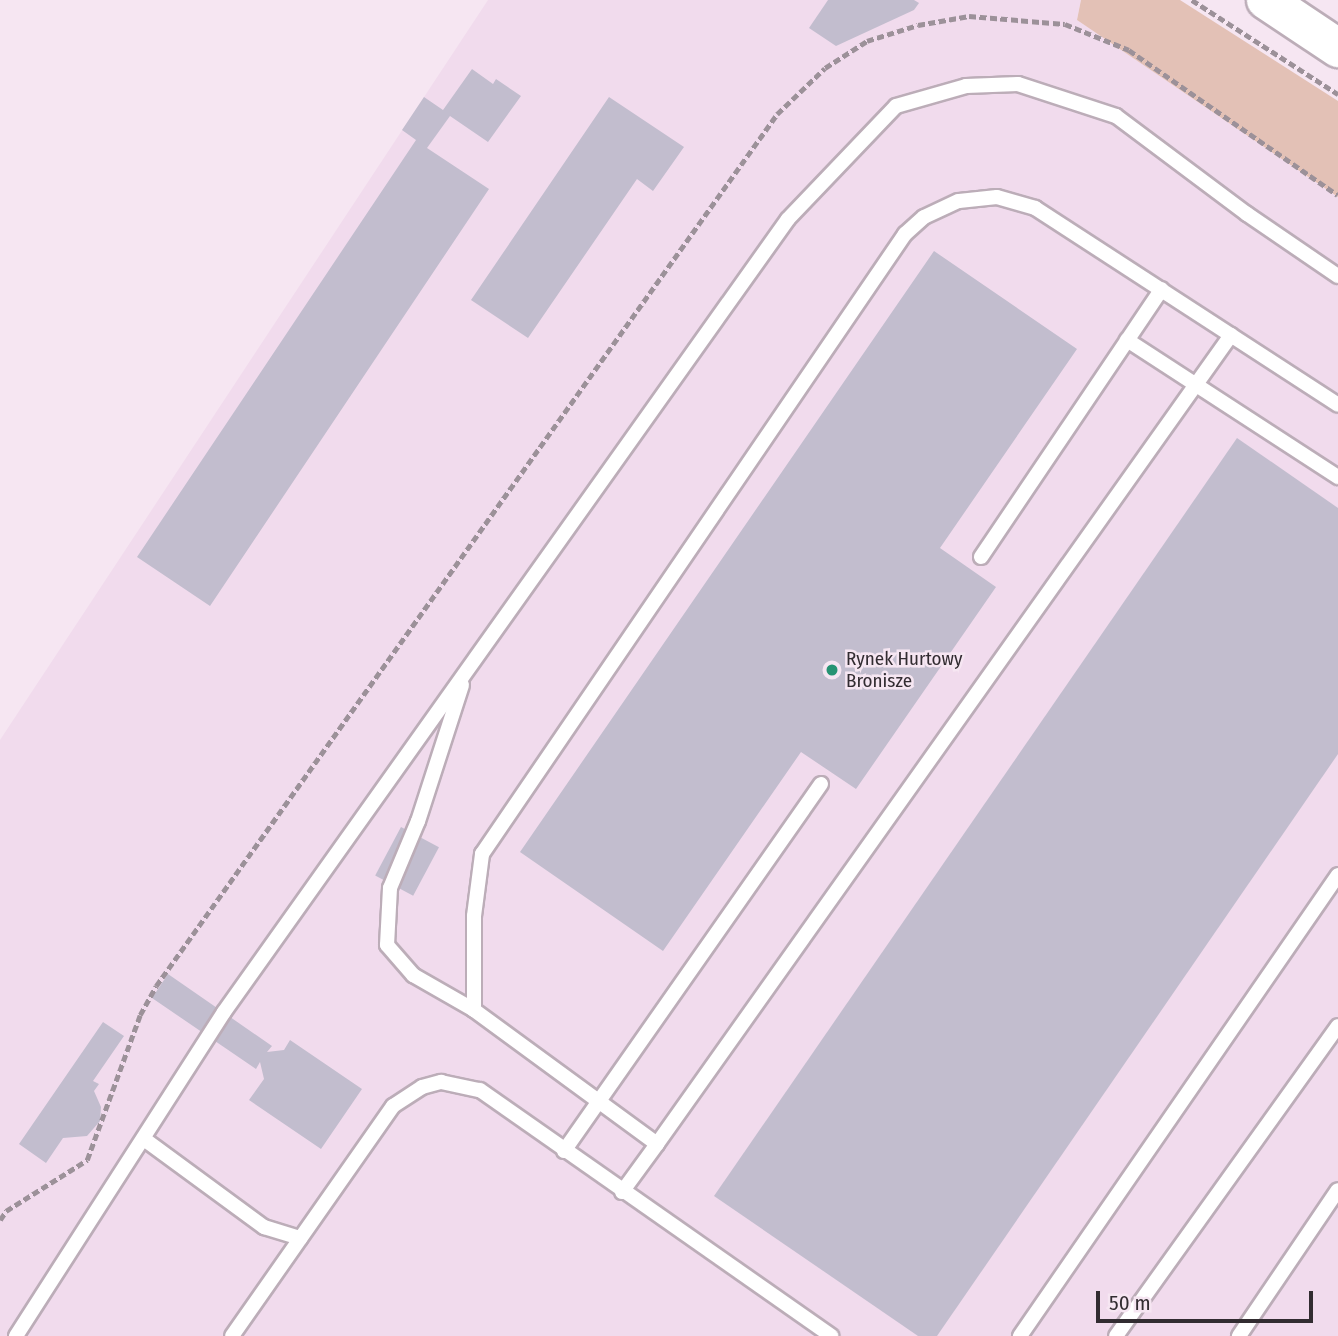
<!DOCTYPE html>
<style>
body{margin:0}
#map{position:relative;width:1338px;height:1336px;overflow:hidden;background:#f6e6f2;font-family:"Fira Sans Condensed",sans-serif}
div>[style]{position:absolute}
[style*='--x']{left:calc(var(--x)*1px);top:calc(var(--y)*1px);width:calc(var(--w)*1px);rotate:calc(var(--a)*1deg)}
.built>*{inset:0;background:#f1dbed}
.green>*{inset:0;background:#e3c1b6}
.building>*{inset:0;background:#c2bdce;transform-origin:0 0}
.path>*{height:4.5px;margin-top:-2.25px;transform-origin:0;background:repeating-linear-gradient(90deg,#9c9199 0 7px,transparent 0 10.5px)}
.roads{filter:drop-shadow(2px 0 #bcadb8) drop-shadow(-2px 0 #bcadb8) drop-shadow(0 2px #bcadb8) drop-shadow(0 -2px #bcadb8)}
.service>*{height:14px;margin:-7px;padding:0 7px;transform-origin:7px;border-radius:7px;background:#fff}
.primary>*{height:38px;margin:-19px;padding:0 19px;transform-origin:19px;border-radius:19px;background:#fff}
.dots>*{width:19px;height:19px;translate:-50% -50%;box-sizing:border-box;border:4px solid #f6e6f2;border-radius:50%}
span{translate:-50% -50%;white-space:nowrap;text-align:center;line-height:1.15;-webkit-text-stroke:5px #f6e6f2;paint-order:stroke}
.poi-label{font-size:19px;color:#322c31}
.left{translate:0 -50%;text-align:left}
.scale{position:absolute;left:1096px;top:1291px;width:217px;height:32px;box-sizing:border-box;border:4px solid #322c31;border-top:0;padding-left:9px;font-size:21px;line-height:24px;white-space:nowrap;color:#322c31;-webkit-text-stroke:5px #f6e6f2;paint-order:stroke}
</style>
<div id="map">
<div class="built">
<i style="clip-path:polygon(488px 0,1081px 0,1077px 20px,1338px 197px,1338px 1336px,0 1336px,0 740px)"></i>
</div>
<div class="green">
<i style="clip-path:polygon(1081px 0,1180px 0,1338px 101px,1338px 197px,1077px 20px)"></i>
</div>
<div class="building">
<i style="clip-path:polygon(828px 0,914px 0,919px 3px,914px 10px,836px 46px,809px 28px)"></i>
<i style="clip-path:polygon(472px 69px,493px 84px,496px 79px,521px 96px,488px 142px,450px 116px,427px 148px,489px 189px,210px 606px,137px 557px,416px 140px,402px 130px,424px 97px,443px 110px)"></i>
<i style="clip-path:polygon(609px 97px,684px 147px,653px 191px,637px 179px,528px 338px,471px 300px)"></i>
<i style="clip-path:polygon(934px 251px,1077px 349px,940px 548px,996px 587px,856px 789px,801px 752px,663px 951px,520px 852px)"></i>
<i style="clip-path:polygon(1237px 438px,1338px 508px,1338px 754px,937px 1336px,918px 1336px,714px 1196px)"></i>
<i style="left:401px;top:827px;width:43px;height:55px;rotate:28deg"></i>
<i style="clip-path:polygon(168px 974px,272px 1046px,267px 1052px,284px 1050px,290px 1040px,362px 1089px,321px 1149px,249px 1100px,264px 1079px,260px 1062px,256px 1069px,152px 998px)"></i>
<i style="clip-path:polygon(103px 1022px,124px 1036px,93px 1081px,99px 1084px,94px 1091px,101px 1107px,100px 1121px,87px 1136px,63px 1138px,46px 1163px,19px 1144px)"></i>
</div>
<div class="path">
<i style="--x:1192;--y:0;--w:174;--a:32.8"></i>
<i style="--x:0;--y:1220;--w:11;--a:-56"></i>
<i style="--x:6;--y:1211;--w:96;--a:-32.2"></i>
<i style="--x:87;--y:1160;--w:154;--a:-69.9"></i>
<i style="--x:140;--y:1015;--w:33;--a:-61"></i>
<i style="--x:156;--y:986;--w:1071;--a:-54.54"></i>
<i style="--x:777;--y:114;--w:66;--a:-43.8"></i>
<i style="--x:825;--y:68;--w:50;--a:-32.7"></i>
<i style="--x:867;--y:41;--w:53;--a:-17.4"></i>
<i style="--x:918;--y:25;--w:52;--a:-10"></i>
<i style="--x:969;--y:16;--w:96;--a:4.8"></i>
<i style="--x:1065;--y:24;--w:69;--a:22.1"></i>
<i style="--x:1129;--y:50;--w:254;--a:34.8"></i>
</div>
<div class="roads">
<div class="service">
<i style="--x:1127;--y:340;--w:252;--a:33"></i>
<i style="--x:981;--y:557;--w:323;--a:-56"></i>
<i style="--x:462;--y:685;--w:143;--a:107.9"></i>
<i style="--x:418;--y:821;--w:73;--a:112.7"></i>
<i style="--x:390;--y:888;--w:57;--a:93"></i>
<i style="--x:387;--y:945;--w:40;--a:49"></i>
<i style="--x:413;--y:975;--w:70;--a:29.8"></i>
<i style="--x:144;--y:1139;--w:149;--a:36.3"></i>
<i style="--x:264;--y:1227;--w:38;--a:17"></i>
<i style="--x:657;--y:1144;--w:992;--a:-54.64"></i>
<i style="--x:564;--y:1151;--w:448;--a:-55"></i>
<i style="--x:622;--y:1192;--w:59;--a:-53.9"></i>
<i style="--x:657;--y:1144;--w:227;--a:-143.8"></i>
<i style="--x:474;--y:1010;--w:94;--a:-90"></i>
<i style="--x:474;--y:916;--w:63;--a:-82.6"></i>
<i style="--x:482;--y:854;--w:751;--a:-55.7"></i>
<i style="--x:905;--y:234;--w:25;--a:-42"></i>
<i style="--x:924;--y:217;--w:38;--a:-25"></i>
<i style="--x:959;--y:201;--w:38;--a:-6"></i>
<i style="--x:997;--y:197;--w:40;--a:16"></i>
<i style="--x:1035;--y:208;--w:361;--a:33"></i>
<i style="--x:16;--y:1336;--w:385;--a:-57.3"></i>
<i style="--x:224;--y:1012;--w:973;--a:-54.58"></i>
<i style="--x:788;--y:219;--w:156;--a:-46.3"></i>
<i style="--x:896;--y:106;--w:73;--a:-15.9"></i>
<i style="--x:966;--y:86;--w:52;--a:-2.2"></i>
<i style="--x:1018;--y:84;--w:103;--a:18.1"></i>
<i style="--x:1116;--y:116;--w:164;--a:36.8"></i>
<i style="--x:1247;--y:214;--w:110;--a:34.3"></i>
<i style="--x:232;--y:1336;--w:281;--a:-55"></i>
<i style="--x:393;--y:1106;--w:35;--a:-33"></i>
<i style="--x:422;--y:1087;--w:20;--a:-15"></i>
<i style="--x:441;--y:1082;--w:40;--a:12"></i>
<i style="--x:480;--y:1090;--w:429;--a:35"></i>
<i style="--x:1020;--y:1336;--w:560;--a:-55.4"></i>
<i style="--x:1116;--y:1336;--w:381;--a:-54.4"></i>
<i style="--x:1239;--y:1336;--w:176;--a:-55.9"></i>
</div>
<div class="primary">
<i style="--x:1266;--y:0;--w:87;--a:33.7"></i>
</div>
</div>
<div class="dots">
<i style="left:832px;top:670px;background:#279373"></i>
</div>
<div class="poi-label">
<span class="left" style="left:846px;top:670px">Rynek Hurtowy<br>Bronisze</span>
</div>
<div class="scale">50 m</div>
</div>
